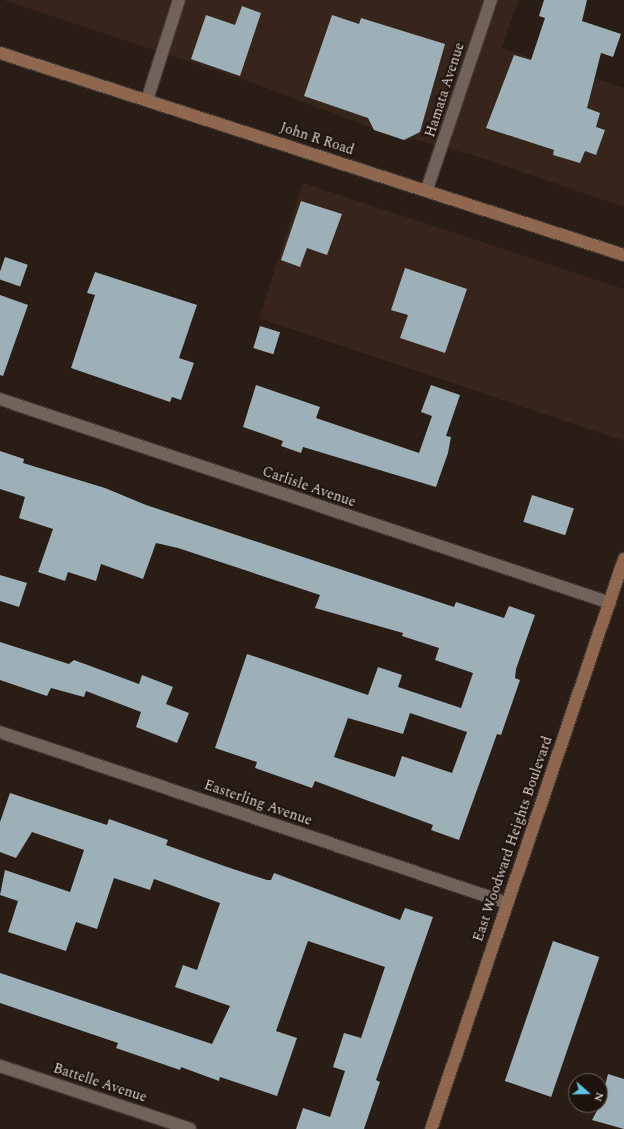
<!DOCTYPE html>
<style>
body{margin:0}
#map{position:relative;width:624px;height:1129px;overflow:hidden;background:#291d16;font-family:Spectral,serif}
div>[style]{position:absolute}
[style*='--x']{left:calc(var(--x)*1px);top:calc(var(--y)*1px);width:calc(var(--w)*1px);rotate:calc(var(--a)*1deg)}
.built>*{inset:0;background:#37251b}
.building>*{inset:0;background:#9db0b7;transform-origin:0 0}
.roads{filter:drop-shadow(1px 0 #413733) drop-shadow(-1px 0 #413733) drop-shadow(0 1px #413733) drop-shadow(0 -1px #413733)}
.street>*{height:12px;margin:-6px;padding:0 6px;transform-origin:6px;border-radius:6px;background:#71625a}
.secondary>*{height:12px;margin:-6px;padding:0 6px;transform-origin:6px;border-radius:6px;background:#8f674e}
span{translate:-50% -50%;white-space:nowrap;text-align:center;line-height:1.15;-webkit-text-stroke:4px #1f140d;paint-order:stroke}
.street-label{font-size:14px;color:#d9d0cc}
.north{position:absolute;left:568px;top:1073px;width:40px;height:40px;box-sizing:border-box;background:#1f140d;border:1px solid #695f59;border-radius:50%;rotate:110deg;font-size:11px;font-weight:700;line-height:16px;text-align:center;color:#d9d0cc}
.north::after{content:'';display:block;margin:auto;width:14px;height:18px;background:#5bc8e7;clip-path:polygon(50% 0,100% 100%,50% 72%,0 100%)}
</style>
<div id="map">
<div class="built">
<i style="clip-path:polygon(3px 0,518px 0,502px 48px,624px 88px,624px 207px,472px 155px,414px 139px,404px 140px,239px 78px)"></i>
<i style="clip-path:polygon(303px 183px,624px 289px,624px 441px,259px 318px)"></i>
</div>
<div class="building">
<i style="clip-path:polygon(544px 0,587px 0,582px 21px,621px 34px,613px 57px,601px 53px,587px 108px,600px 113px,596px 127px,605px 130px,596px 155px,585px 151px,580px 163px,553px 155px,554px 150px,486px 128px,514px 55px,531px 60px,545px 18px,539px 16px)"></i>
<i style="clip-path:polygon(242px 6px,261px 13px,240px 76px,191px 59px,206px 15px,235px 25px)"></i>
<i style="clip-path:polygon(332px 15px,359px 24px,361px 18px,445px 44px,420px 132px,404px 140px,374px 130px,368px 118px,304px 96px)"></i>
<i style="clip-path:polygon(301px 201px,342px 214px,327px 255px,307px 248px,300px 267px,281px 260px)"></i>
<i style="left:5px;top:257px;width:24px;height:23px;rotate:19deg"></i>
<i style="clip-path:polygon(405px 268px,467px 289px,445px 353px,400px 338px,408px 315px,391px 310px)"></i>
<i style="clip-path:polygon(95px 272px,197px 305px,179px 358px,194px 363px,181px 400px,172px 397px,170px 402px,71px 368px,95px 295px,87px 293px)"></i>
<i style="clip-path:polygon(0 295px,28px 305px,3px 376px,0 375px)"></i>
<i style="left:260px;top:326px;width:21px;height:23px;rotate:17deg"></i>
<i style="clip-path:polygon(256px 385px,320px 407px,316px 418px,419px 453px,432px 416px,421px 412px,431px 385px,460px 395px,446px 436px,451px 437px,448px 453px,436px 487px,303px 447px,301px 453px,281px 446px,283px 441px,243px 427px)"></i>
<i style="clip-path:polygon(evenodd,0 451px,24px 459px,23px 463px,105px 488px,146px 505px,454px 607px,456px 602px,504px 618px,509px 606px,535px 615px,516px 669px,515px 678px,520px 680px,501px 735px,497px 734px,459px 840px,431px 830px,433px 825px,315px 781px,312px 788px,255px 768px,257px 762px,215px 748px,247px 654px,368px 695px,378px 667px,402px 675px,398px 687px,461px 708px,473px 673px,435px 660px,439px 648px,402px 636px,403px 633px,315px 608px,320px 595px,178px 548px,156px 543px,143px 579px,101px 564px,96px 581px,68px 572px,65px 581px,38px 572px,53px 529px,19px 518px,25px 497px,0 489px,0 451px,410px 713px,467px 732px,452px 773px,402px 756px,395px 777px,334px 757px,348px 718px,403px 734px,410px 713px)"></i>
<i style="left:532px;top:495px;width:44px;height:28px;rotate:18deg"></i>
<i style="clip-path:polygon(0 575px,27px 583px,19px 607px,0 601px)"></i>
<i style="clip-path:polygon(0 642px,69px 664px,74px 660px,139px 684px,142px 675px,173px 687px,166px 704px,189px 713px,177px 743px,136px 727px,141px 712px,86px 691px,84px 697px,51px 688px,47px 696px,0 680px)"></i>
<i style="clip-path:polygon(10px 793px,107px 825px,109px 819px,168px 840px,166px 845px,227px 867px,267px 880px,271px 880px,274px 873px,400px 920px,405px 908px,433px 917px,376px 1080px,380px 1082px,364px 1129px,296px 1129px,303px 1108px,330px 1117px,345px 1071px,333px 1067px,344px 1033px,361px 1038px,385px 967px,308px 941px,276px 1031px,297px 1038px,277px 1096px,220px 1077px,219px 1081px,181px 1067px,180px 1070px,116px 1048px,118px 1043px,0 1003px,0 973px,212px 1044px,230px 1006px,175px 987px,183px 965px,197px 970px,220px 903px,154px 879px,150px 890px,114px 878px,97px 929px,76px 922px,66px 951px,8px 932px,18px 901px,0 895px,5px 870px,70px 892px,84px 850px,32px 832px,16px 858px,0 852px,0 822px)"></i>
<i style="left:553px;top:941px;width:49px;height:148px;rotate:19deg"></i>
<i style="clip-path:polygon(608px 1074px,624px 1079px,624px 1129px,592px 1120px,600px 1105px)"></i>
</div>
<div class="roads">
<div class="street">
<i style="--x:147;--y:100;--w:105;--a:-72.3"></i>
<i style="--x:427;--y:189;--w:200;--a:-71.3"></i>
<i style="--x:0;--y:399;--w:643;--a:18.49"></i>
<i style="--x:0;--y:732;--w:535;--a:18.64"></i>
<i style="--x:0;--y:1066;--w:200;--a:18.3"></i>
</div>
<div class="secondary">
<i style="--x:0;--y:53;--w:656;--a:17.94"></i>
<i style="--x:431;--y:1129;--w:602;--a:-71.29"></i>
</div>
</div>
<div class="street-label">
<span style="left:445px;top:90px;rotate:-72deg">Hamata Avenue</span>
<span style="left:317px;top:139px;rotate:18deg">John R Road</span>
<span style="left:309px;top:487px;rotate:19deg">Carlisle Avenue</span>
<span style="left:258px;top:803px;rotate:19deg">Easterling Avenue</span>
<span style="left:513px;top:839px;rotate:-71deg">East Woodward Heights Boulevard</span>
<span style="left:100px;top:1083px;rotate:18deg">Battelle Avenue</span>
</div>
<div class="north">N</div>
</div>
